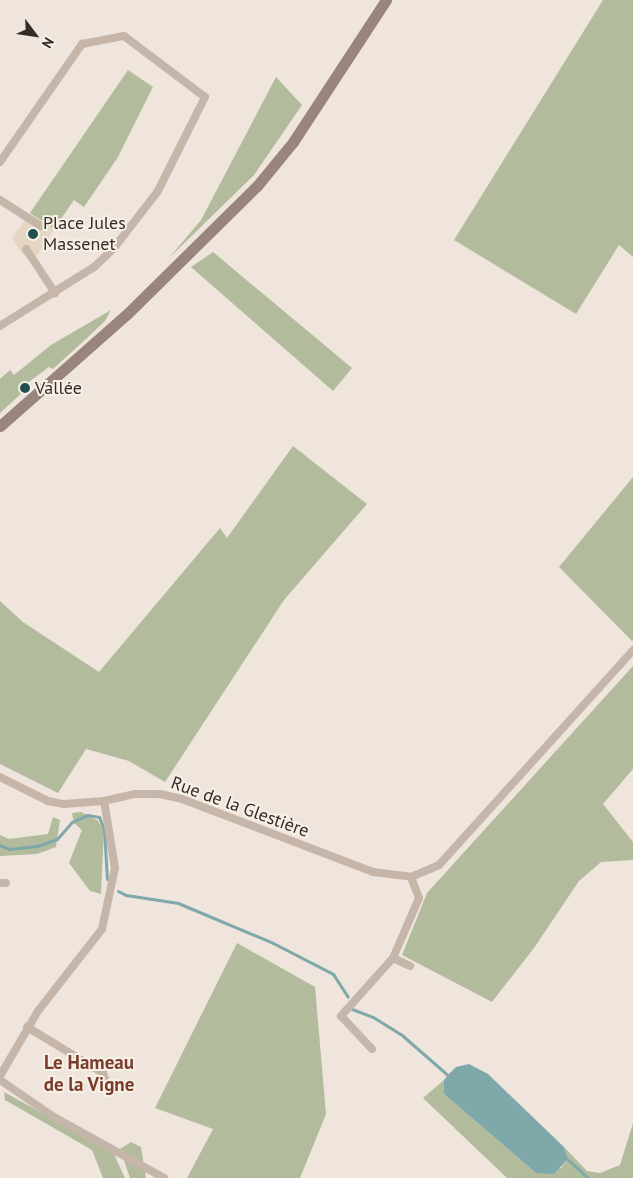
<!DOCTYPE html>
<meta charset="utf-8">
<style>
body{margin:0}
#map{position:relative;width:633px;height:1178px;overflow:hidden;background:#efe5dc;font-family:"PT Sans",sans-serif}
div>[style]{position:absolute}
[style*='--x']{left:calc(var(--x)*1px);top:calc(var(--y)*1px);width:calc(var(--w)*1px);rotate:calc(var(--a)*1deg)}
.green>*{inset:0;background:#b2bc9d}
.plaza>*{inset:0;background:#e5d6c4}
.water>*{inset:0;background:#7ea8a9}
.stream>*{height:3px;margin:-1.5px;padding:0 1.5px;transform-origin:1.5px;border-radius:1.5px;background:#7ea8a9}
.minor>*{height:8px;margin:-4px;padding:0 4px;transform-origin:4px;border-radius:4px;background:#c6b6a9}
.secondary>*{height:11px;margin:-5.5px;padding:0 5.5px;transform-origin:5.5px;border-radius:5.5px;background:#99857b}
.dots>*{width:14px;height:14px;translate:-50% -50%;box-sizing:border-box;border:2px solid #f7f0e7;border-radius:50%}
span{translate:-50% -50%;white-space:nowrap;text-align:center;line-height:1.15;-webkit-text-stroke:4px #f7f0e7;paint-order:stroke}
.poi-label{font-size:18px;color:#342b28}
.left{translate:0 -50%;text-align:left}
.street-label{font-size:18px;color:#342b28}
.neighbourhood-label{font-size:19px;color:#7a3c2a;font-weight:700}
.north{position:absolute;left:10px;top:10px;width:50px;height:50px;-webkit-text-stroke:4px #f7f0e7;paint-order:stroke;rotate:121deg;font-size:14px;font-weight:700;line-height:20px;text-align:center;color:#342b28}
.north::after{content:'';display:block;margin:auto;width:18px;height:22px;background:#342b28;clip-path:polygon(50% 0,100% 100%,50% 72%,0 100%)}
</style>
<div id="map">
<div class="green">
<i style="clip-path:polygon(603px 0,633px 0,633px 257px,619px 245px,576px 314px,454px 240px)"></i>
<i style="clip-path:polygon(128px 70px,153px 87px,118px 157px,84px 207px,74px 200px,54px 229px,30px 213px)"></i>
<i style="clip-path:polygon(276px 77px,302px 105px,254px 175px,169px 258px,201px 220px)"></i>
<i style="clip-path:polygon(213px 252px,352px 368px,333px 391px,191px 267px)"></i>
<i style="clip-path:polygon(111px 310px,105px 321px,87px 338px,53px 369px,49px 367px,22px 387px,23px 392px,0 413px,0 379px,10px 370px,14px 375px,51px 345px)"></i>
<i style="clip-path:polygon(293px 446px,367px 504px,284px 600px,165px 782px,129px 761px,86px 749px,58px 793px,0 764px,0 601px,23px 622px,99px 672px,220px 528px,227px 538px)"></i>
<i style="clip-path:polygon(633px 477px,633px 640px,632px 641px,559px 567px)"></i>
<i style="clip-path:polygon(633px 666px,633px 769px,603px 804px,633px 842px,633px 860px,601px 862px,579px 881px,534px 948px,492px 1002px,402px 955px,427px 893px)"></i>
<i style="clip-path:polygon(81px 812px,97px 820px,104px 829px,101px 894px,90px 891px,69px 863px,82px 830px,74px 823px,72px 813px)"></i>
<i style="clip-path:polygon(53px 817px,60px 820px,56px 847px,37px 854px,0 856px,0 835px,9px 839px,48px 834px)"></i>
<i style="clip-path:polygon(237px 943px,315px 987px,326px 1114px,300px 1178px,187px 1178px,213px 1129px,155px 1108px)"></i>
<i style="clip-path:polygon(444px 1080px,444px 1094px,536px 1173px,561px 1168px,568px 1159px,564px 1147px,587px 1171px,600px 1173px,620px 1165px,633px 1123px,633px 1178px,507px 1178px,423px 1098px)"></i>
<i style="clip-path:polygon(4px 1092px,113px 1152px,125px 1178px,103px 1178px,92px 1150px,5px 1100px)"></i>
<i style="clip-path:polygon(131px 1142px,141px 1147px,146px 1178px,130px 1178px,120px 1149px)"></i>
</div>
<div class="plaza">
<i style="clip-path:polygon(30px 213px,54px 229px,36px 257px,22px 254px,12px 238px)"></i>
</div>
<div class="water">
<i style="clip-path:polygon(469px 1064px,488px 1074px,564px 1147px,568px 1159px,554px 1174px,536px 1173px,444px 1094px,444px 1080px,448px 1075px,456px 1067px)"></i>
</div>
<div class="stream">
<i style="--x:0;--y:845;--w:10;--a:24"></i>
<i style="--x:9;--y:849;--w:28;--a:-6"></i>
<i style="--x:37;--y:846;--w:21;--a:-19"></i>
<i style="--x:57;--y:839;--w:23;--a:-49"></i>
<i style="--x:72;--y:822;--w:17;--a:-25"></i>
<i style="--x:87;--y:815;--w:12;--a:9"></i>
<i style="--x:99;--y:817;--w:13;--a:67"></i>
<i style="--x:104;--y:829;--w:50;--a:86.6"></i>
<i style="--x:118;--y:891;--w:9;--a:27"></i>
<i style="--x:126;--y:895;--w:53;--a:8.7"></i>
<i style="--x:178;--y:903;--w:103;--a:22.8"></i>
<i style="--x:273;--y:943;--w:68;--a:27.3"></i>
<i style="--x:333;--y:974;--w:27;--a:57"></i>
<i style="--x:352;--y:1009;--w:22;--a:21"></i>
<i style="--x:373;--y:1017;--w:36;--a:32"></i>
<i style="--x:403;--y:1036;--w:62;--a:41.1"></i>
<i style="--x:566;--y:1158;--w:30;--a:42"></i>
</div>
<div class="minor">
<i style="--x:0;--y:162;--w:144;--a:-55.2"></i>
<i style="--x:82;--y:44;--w:43;--a:-10.8"></i>
<i style="--x:124;--y:36;--w:101;--a:37"></i>
<i style="--x:205;--y:97;--w:105;--a:116.6"></i>
<i style="--x:158;--y:191;--w:72;--a:127.7"></i>
<i style="--x:114;--y:248;--w:28;--a:136"></i>
<i style="--x:94;--y:267;--w:111;--a:147.9"></i>
<i style="--x:0;--y:200;--w:49;--a:32.4"></i>
<i style="--x:26;--y:249;--w:53;--a:56.6"></i>
<i style="--x:0;--y:777;--w:54;--a:26.6"></i>
<i style="--x:48;--y:801;--w:16;--a:11"></i>
<i style="--x:64;--y:804;--w:40;--a:-4.3"></i>
<i style="--x:104;--y:801;--w:32;--a:-13"></i>
<i style="--x:135;--y:794;--w:25;--a:0"></i>
<i style="--x:160;--y:794;--w:23;--a:13"></i>
<i style="--x:182;--y:799;--w:204;--a:20.9"></i>
<i style="--x:373;--y:872;--w:38;--a:7"></i>
<i style="--x:411;--y:877;--w:30;--a:-23"></i>
<i style="--x:439;--y:865;--w:290;--a:-47.9"></i>
<i style="--x:0;--y:883;--w:6;--a:0"></i>
<i style="--x:393;--y:958;--w:19;--a:25"></i>
<i style="--x:27;--y:1027;--w:89;--a:31.2"></i>
<i style="--x:103;--y:1073;--w:10;--a:73"></i>
<i style="--x:372;--y:1049;--w:45;--a:-133.2"></i>
<i style="--x:341;--y:1016;--w:78;--a:-48.1"></i>
<i style="--x:393;--y:958;--w:65;--a:-66.6"></i>
<i style="--x:419;--y:898;--w:22;--a:-111"></i>
<i style="--x:0;--y:1076;--w:75;--a:-59.7"></i>
<i style="--x:38;--y:1011;--w:104;--a:-52"></i>
<i style="--x:102;--y:929;--w:62;--a:-78"></i>
<i style="--x:115;--y:868;--w:68;--a:-99.3"></i>
<i style="--x:0;--y:1080;--w:65;--a:34.4"></i>
<i style="--x:54;--y:1117;--w:126;--a:29"></i>
</div>
<div class="secondary">
<i style="--x:0;--y:426;--w:169;--a:-41.4"></i>
<i style="--x:127;--y:314;--w:182;--a:-44.6"></i>
<i style="--x:257;--y:186;--w:57;--a:-50.7"></i>
<i style="--x:293;--y:142;--w:170;--a:-56.8"></i>
</div>
<div class="dots">
<i style="left:33px;top:234px;background:#224e50"></i>
<i style="left:25px;top:388px;background:#224e50"></i>
</div>
<div class="poi-label">
<span class="left" style="left:43px;top:234px">Place Jules<br>Massenet</span>
<span class="left" style="left:35px;top:388px">Vallée</span>
</div>
<div class="street-label">
<span style="left:240px;top:807px;rotate:20deg">Rue de la Glestière</span>
</div>
<div class="neighbourhood-label">
<span style="left:89px;top:1074px">Le Hameau<br>de la Vigne</span>
</div>
<div class="north">N</div>
</div>
